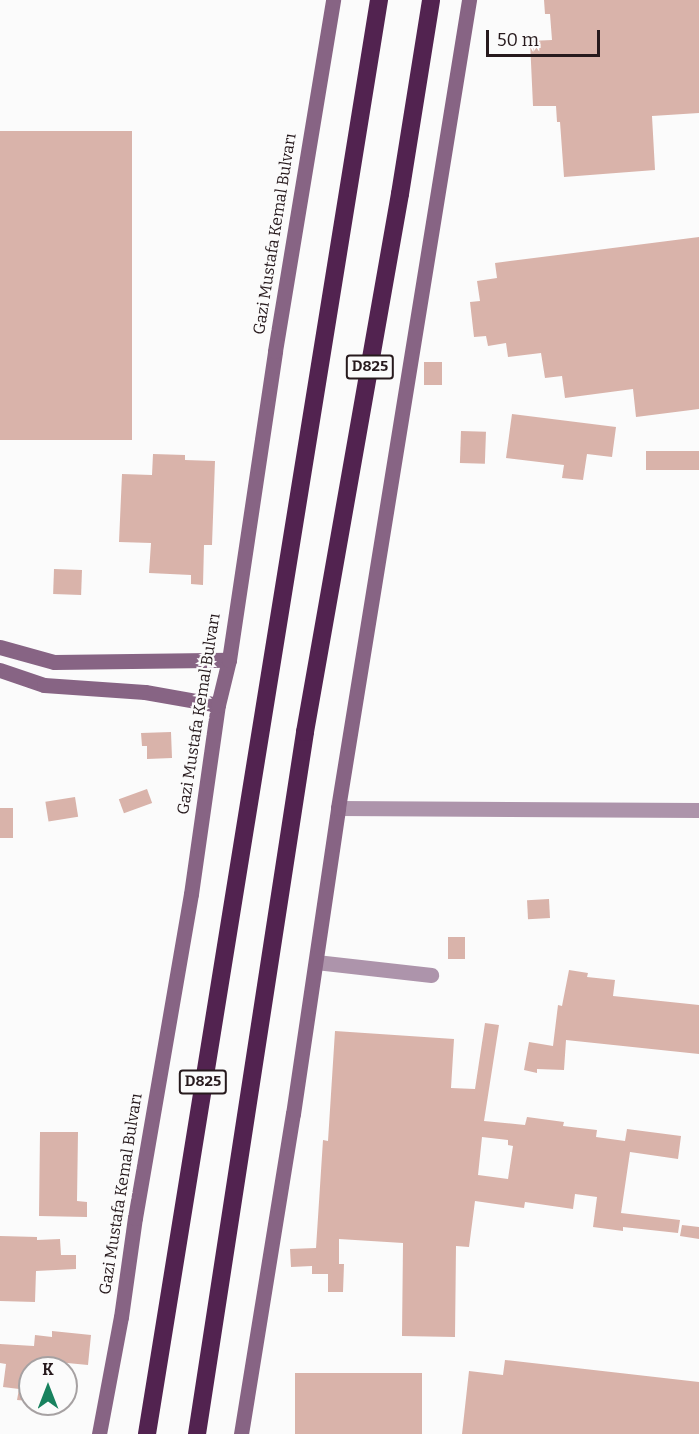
<!DOCTYPE html>
<meta charset="utf-8">
<style>
body{margin:0}
#map{position:relative;width:699px;height:1434px;overflow:hidden;background:#fbfbfb;font-family:Bitter,serif}
div>[style]{position:absolute}
[style*='--x']{left:calc(var(--x)*1px);top:calc(var(--y)*1px);width:calc(var(--w)*1px);rotate:calc(var(--a)*1deg)}
.building>*{inset:0;background:#d9b3aa;transform-origin:0 0}
.street>*{height:15px;margin:-7.5px;padding:0 7.5px;transform-origin:7.5px;border-radius:7.5px;background:#ad94ab}
.secondary>*{height:15px;margin:-7.5px;padding:0 7.5px;transform-origin:7.5px;border-radius:7.5px;background:#876484}
.highway>*{height:18px;margin:-9px;padding:0 9px;transform-origin:9px;border-radius:9px;background:#522350}
span{translate:-50% -50%;white-space:nowrap;text-align:center;line-height:1.15;-webkit-text-stroke:4.5px #fbfbfb;paint-order:stroke}
.shield-label span{padding:2px 4px;background:#fbfbfb;border:2px solid;border-radius:4px;-webkit-text-stroke-width:0}
.shield-label{font-size:15px;color:#271a1d;font-weight:700}
.street-label{font-size:16px;color:#271a1d}
.north{position:absolute;left:18px;top:1356px;width:60px;height:60px;box-sizing:border-box;background:#fbfbfb;border:2px solid #a6a1a2;border-radius:50%;rotate:0deg;font-size:16px;font-weight:700;line-height:24px;text-align:center;color:#271a1d}
.north::after{content:'';display:block;margin:auto;width:21px;height:27px;background:#18825e;clip-path:polygon(50% 0,100% 100%,50% 72%,0 100%)}
.scale{position:absolute;left:486px;top:30px;width:114px;height:27px;box-sizing:border-box;border:3px solid #271a1d;border-top:0;padding-left:8px;font-size:18px;line-height:21px;white-space:nowrap;color:#271a1d;-webkit-text-stroke:4px #fbfbfb;paint-order:stroke}
</style>
<div id="map">
<div class="building">
<i style="clip-path:polygon(544px 0,699px 0,699px 113px,652px 116px,655px 170px,564px 177px,560px 122px,557px 122px,556px 106px,533px 106px,530px 41px,552px 40px,550px 14px,545px 14px)"></i>
<i style="left:132px;top:131px;width:309px;height:132px;rotate:90deg"></i>
<i style="clip-path:polygon(699px 237px,699px 409px,636px 417px,633px 389px,565px 398px,562px 376px,545px 378px,541px 353px,508px 357px,506px 343px,488px 346px,486px 336px,474px 337px,470px 302px,480px 301px,477px 281px,497px 278px,495px 263px)"></i>
<i style="left:424px;top:362px;width:18px;height:23px"></i>
<i style="clip-path:polygon(512px 414px,616px 427px,612px 457px,587px 454px,583px 480px,562px 478px,564px 465px,506px 458px)"></i>
<i style="left:461px;top:431px;width:25px;height:32px;rotate:2deg"></i>
<i style="left:699px;top:451px;width:19px;height:53px;rotate:90deg"></i>
<i style="clip-path:polygon(153px 454px,185px 455px,185px 460px,215px 461px,212px 545px,204px 545px,203px 585px,191px 584px,191px 575px,149px 573px,151px 543px,119px 542px,122px 474px,152px 475px)"></i>
<i style="left:54px;top:569px;width:28px;height:25px;rotate:2deg"></i>
<i style="clip-path:polygon(171px 732px,172px 758px,147px 759px,147px 746px,142px 746px,141px 733px)"></i>
<i style="left:147px;top:789px;width:15px;height:30px;rotate:70deg"></i>
<i style="left:75px;top:797px;width:20px;height:30px;rotate:81deg"></i>
<i style="left:0;top:808px;width:13px;height:30px"></i>
<i style="left:549px;top:899px;width:19px;height:22px;rotate:87deg"></i>
<i style="left:448px;top:937px;width:17px;height:22px"></i>
<i style="clip-path:polygon(569px 970px,588px 973px,587px 977px,615px 980px,613px 996px,699px 1005px,699px 1054px,566px 1040px,564px 1070px,537px 1069px,537px 1073px,524px 1070px,529px 1042px,553px 1046px,558px 1005px,562px 1006px)"></i>
<i style="clip-path:polygon(evenodd,485px 1023px,499px 1025px,484px 1121px,525px 1125px,527px 1117px,564px 1122px,563px 1126px,597px 1130px,596px 1137px,625px 1141px,627px 1129px,681px 1136px,678px 1159px,630px 1152px,621px 1213px,680px 1220px,678px 1233px,623px 1227px,623px 1231px,593px 1227px,597px 1197px,575px 1194px,573px 1209px,525px 1202px,524px 1208px,475px 1201px,469px 1247px,456px 1246px,455px 1337px,402px 1336px,403px 1243px,339px 1239px,339px 1264px,344px 1264px,343px 1292px,328px 1292px,328px 1274px,312px 1274px,312px 1266px,291px 1267px,290px 1249px,316px 1248px,323px 1140px,328px 1141px,335px 1031px,454px 1039px,451px 1088px,475px 1089px,485px 1023px,482px 1137px,508px 1140px,508px 1145px,513px 1146px,508px 1179px,478px 1175px,482px 1137px)"></i>
<i style="clip-path:polygon(40px 1132px,78px 1132px,77px 1201px,87px 1202px,87px 1217px,39px 1216px)"></i>
<i style="clip-path:polygon(682px 1225px,699px 1227px,699px 1239px,680px 1236px)"></i>
<i style="clip-path:polygon(0 1236px,37px 1237px,37px 1240px,60px 1239px,61px 1255px,76px 1255px,76px 1269px,36px 1271px,35px 1302px,0 1301px)"></i>
<i style="clip-path:polygon(52px 1331px,91px 1335px,88px 1365px,57px 1362px,56px 1368px,30px 1365px,30px 1401px,17px 1400px,19px 1389px,3px 1387px,6px 1364px,0 1363px,0 1344px,34px 1346px,35px 1335px,52px 1337px)"></i>
<i style="clip-path:polygon(505px 1360px,699px 1382px,699px 1434px,462px 1434px,469px 1371px,503px 1375px)"></i>
<i style="left:295px;top:1373px;width:127px;height:61px"></i>
</div>
<div class="street">
<i style="--x:338;--y:808;--w:361;--a:0.3"></i>
<i style="--x:316;--y:962;--w:116;--a:6.4"></i>
</div>
<div class="secondary">
<i style="--x:0;--y:647;--w:56;--a:15.5"></i>
<i style="--x:54;--y:662;--w:175;--a:-0.7"></i>
<i style="--x:0;--y:670;--w:46;--a:18.8"></i>
<i style="--x:44;--y:685;--w:101;--a:4"></i>
<i style="--x:145;--y:692;--w:74;--a:10.1"></i>
<i style="--x:99;--y:1434;--w:119;--a:-79.4"></i>
<i style="--x:121;--y:1317;--w:100;--a:-82"></i>
<i style="--x:135;--y:1218;--w:329;--a:-80.2"></i>
<i style="--x:191;--y:894;--w:191;--a:-81.9"></i>
<i style="--x:218;--y:705;--w:46;--a:-76.3"></i>
<i style="--x:229;--y:660;--w:312;--a:-81.5"></i>
<i style="--x:275;--y:351;--w:356;--a:-80.6"></i>
<i style="--x:241;--y:1434;--w:324;--a:-80.8"></i>
<i style="--x:293;--y:1114;--w:309;--a:-81.6"></i>
<i style="--x:338;--y:808;--w:819;--a:-80.79"></i>
</div>
<div class="highway">
<i style="--x:147;--y:1434;--w:1453;--a:-80.81"></i>
<i style="--x:197;--y:1434;--w:710;--a:-81.25"></i>
<i style="--x:305;--y:732;--w:546;--a:-79.99"></i>
<i style="--x:400;--y:194;--w:196;--a:-80.9"></i>
</div>
<div class="shield-label">
<span style="left:370px;top:367px">D825</span>
<span style="left:203px;top:1082px">D825</span>
</div>
<div class="street-label">
<span style="left:275px;top:234px;rotate:-81deg">Gazi Mustafa Kemal Bulvarı</span>
<span style="left:199px;top:714px;rotate:-81deg">Gazi Mustafa Kemal Bulvarı</span>
<span style="left:121px;top:1194px;rotate:-81deg">Gazi Mustafa Kemal Bulvarı</span>
</div>
<div class="north">K</div>
<div class="scale">50 m</div>
</div>
